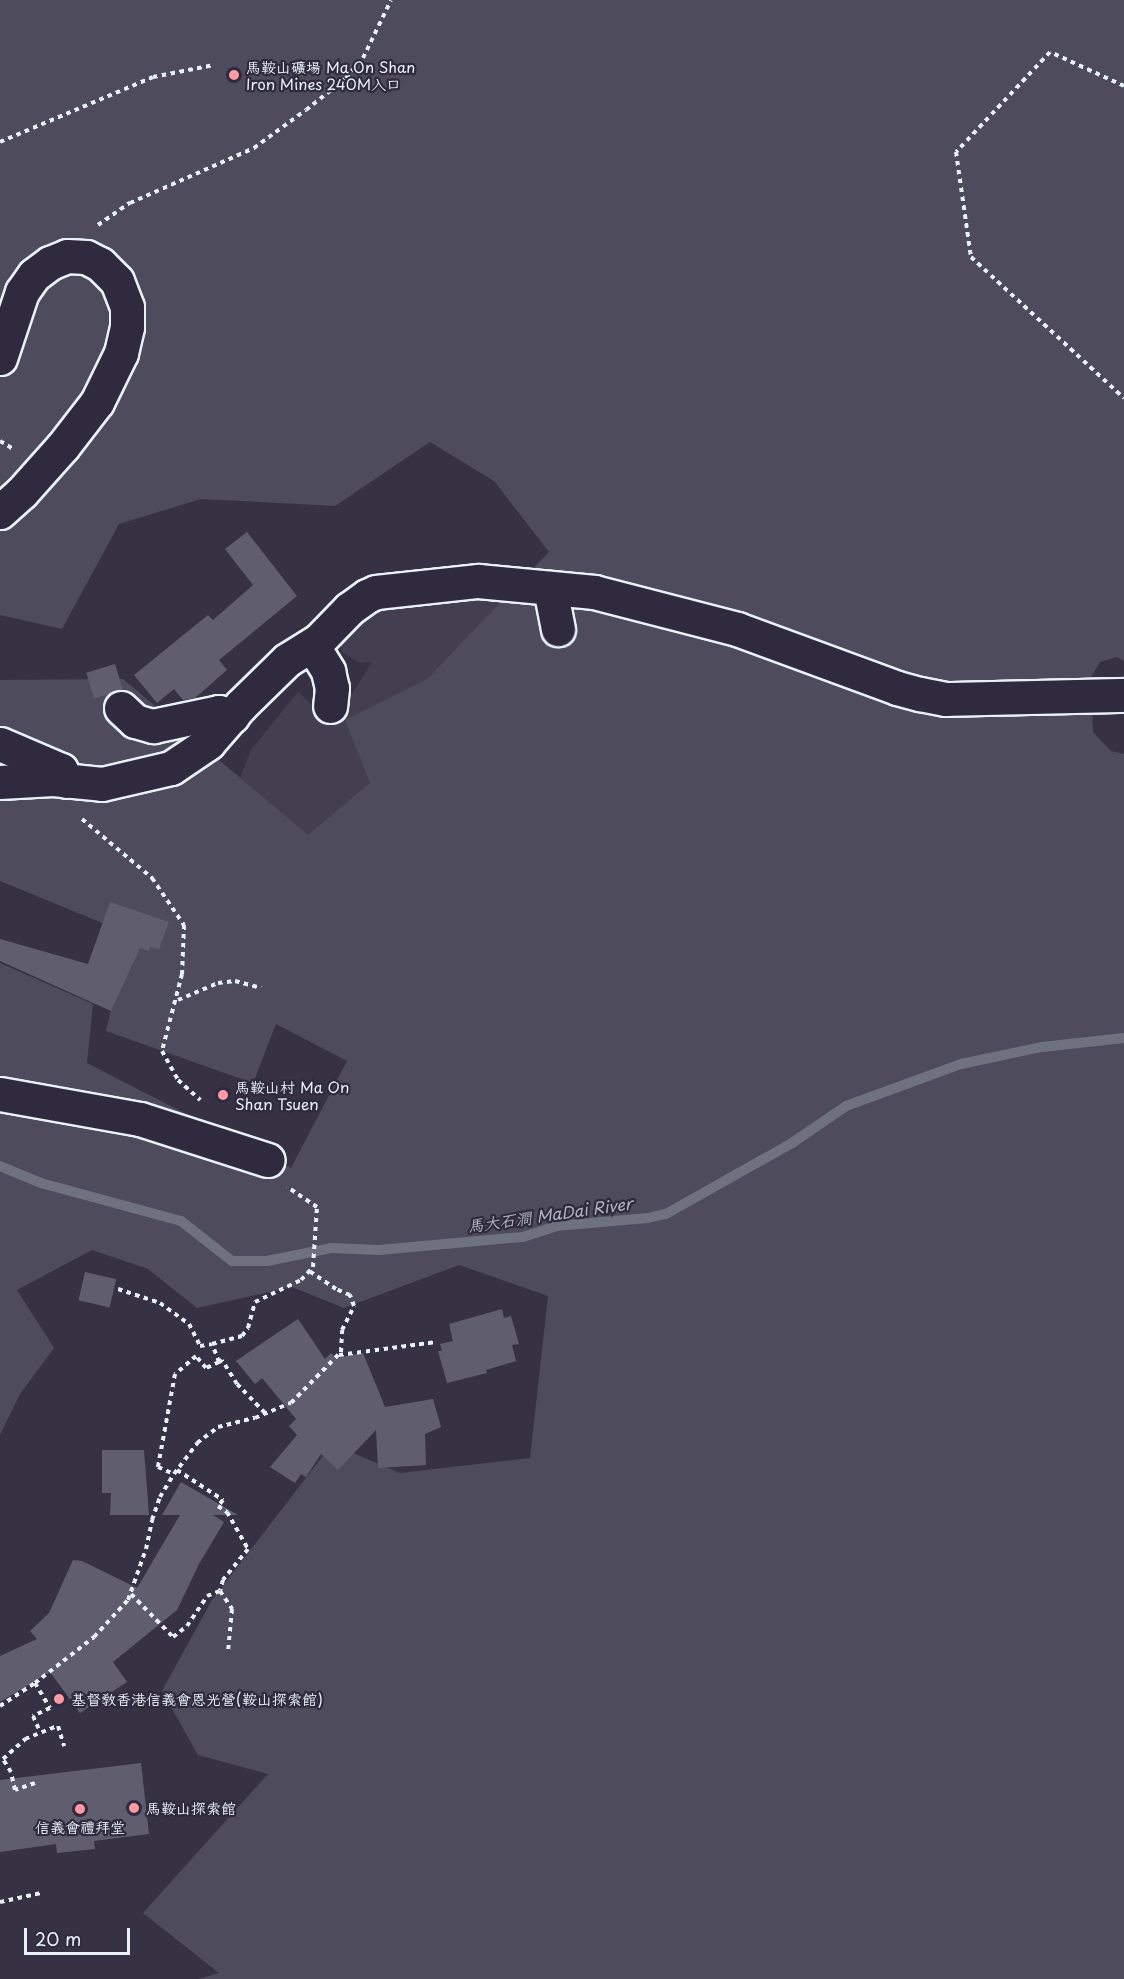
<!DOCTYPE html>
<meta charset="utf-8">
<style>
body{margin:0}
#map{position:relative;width:1124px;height:1979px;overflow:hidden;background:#363244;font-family:"Playpen Sans","LXGW WenKai TC",sans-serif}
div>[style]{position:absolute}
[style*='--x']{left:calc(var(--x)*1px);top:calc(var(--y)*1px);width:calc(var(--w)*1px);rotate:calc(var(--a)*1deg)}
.built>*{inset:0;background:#433f51}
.green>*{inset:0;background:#4d4b5c}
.stream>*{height:10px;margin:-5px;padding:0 5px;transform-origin:5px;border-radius:5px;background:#70717f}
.building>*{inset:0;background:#605e6e;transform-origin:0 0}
.path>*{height:4px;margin-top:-2px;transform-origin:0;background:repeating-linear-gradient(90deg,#e8f1f8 0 4.5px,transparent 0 9px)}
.roads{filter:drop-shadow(2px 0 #e8f1f8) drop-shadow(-2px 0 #e8f1f8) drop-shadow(0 2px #e8f1f8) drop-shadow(0 -2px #e8f1f8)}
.minor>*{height:33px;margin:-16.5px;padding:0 16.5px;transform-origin:16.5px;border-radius:16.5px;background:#2f2a3d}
.dots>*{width:16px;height:16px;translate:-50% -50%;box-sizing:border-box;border:3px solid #2f2a3d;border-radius:50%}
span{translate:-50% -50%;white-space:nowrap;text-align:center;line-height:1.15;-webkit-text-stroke:4.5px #2f2a3d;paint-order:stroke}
.poi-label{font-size:15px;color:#e8f1f8}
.left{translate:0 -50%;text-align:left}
.water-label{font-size:16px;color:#b2b7c2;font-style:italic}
.scale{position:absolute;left:24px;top:1928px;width:106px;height:27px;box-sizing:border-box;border:3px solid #e8f1f8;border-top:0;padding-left:8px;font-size:18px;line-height:21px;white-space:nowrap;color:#e8f1f8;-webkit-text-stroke:4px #2f2a3d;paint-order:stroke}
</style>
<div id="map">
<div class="built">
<i style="clip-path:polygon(462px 594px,535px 607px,316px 849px,236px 788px,251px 750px,298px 692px,317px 709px,337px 718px,372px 662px,360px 663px,343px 652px,337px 638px,366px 605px)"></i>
</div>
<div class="green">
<i style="clip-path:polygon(0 0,1124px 0,1124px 661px,1117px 657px,1100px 662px,1091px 677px,1093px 732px,1111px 751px,1124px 754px,1124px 1979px,199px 1979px,219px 1973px,143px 1913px,268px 1774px,198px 1755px,162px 1691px,212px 1600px,332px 1444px,400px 1473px,530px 1458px,548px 1296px,459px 1265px,344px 1308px,292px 1287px,197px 1308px,148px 1269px,92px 1250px,17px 1290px,54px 1348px,20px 1394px,0 1435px,0 963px,93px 1004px,87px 1063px,291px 1168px,347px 1061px,276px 1024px,253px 1083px,106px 1031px,129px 934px,0 881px,0 680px,123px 679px,308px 835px,370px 783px,345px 720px,427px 679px,549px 552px,494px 481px,430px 442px,335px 506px,201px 499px,119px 524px,62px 629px,0 615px)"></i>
</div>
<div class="stream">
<i style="--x:0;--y:1166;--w:44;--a:22.5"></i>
<i style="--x:41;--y:1183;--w:145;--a:15.2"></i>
<i style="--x:181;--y:1221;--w:65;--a:38.1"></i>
<i style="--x:232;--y:1261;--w:35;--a:0"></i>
<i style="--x:267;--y:1261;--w:65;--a:-11.5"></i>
<i style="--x:331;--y:1248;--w:48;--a:2.4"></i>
<i style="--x:379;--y:1250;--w:145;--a:-5.2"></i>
<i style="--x:523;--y:1237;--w:35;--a:-18"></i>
<i style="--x:556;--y:1226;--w:92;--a:-5"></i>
<i style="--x:648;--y:1218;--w:18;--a:-13"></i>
<i style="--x:666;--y:1214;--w:145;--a:-29.4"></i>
<i style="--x:792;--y:1143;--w:65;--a:-34.4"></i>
<i style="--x:846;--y:1106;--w:122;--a:-20.1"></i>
<i style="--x:961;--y:1064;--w:83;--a:-11.9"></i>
<i style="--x:1042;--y:1047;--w:82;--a:-6.3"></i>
</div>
<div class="building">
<i style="clip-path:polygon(247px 532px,297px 596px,219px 660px,227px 670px,195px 698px,183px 700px,174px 689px,157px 703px,134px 675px,208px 615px,213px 620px,253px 585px,225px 549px)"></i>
<i style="left:115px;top:664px;width:27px;height:30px;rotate:73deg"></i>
<i style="clip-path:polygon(110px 902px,169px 922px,159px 949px,150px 947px,149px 951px,140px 948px,111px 1011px,0 961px,0 939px,88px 964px)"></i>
<i style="left:85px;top:1272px;width:32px;height:29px;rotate:13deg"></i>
<i style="clip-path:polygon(502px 1309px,504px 1318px,511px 1316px,519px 1344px,512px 1345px,516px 1361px,486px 1370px,487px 1373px,447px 1383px,438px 1351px,442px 1351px,440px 1344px,453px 1341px,449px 1324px)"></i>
<i style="clip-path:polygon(298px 1319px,325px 1359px,331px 1353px,336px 1358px,363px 1353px,385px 1407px,433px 1399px,441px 1427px,425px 1434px,426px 1465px,378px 1468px,376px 1430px,338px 1470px,321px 1454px,306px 1477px,301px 1474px,295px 1483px,270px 1467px,297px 1435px,289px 1426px,296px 1419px,262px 1378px,255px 1384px,236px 1361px)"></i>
<i style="clip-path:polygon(102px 1450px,144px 1450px,149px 1515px,110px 1515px,111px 1493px,102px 1493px)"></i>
<i style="clip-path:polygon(181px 1482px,238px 1515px,213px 1515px,224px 1522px,199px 1564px,177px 1610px,113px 1662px,127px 1682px,80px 1713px,50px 1672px,0 1702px,0 1656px,37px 1639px,30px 1631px,49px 1613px,73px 1560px,82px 1561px,137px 1588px,180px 1515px,162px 1515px)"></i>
<i style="clip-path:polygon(141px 1763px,149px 1834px,94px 1841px,95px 1849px,57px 1853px,56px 1844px,0 1852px,0 1780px)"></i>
</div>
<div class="path">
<i style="--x:1124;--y:86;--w:81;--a:-155.3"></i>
<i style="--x:1050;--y:52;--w:137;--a:133.2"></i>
<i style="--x:956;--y:152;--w:106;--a:81.9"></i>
<i style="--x:971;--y:257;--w:208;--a:42.7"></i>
<i style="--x:0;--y:142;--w:166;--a:-23"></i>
<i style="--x:153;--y:77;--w:62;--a:-11.1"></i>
<i style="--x:98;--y:225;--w:39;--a:-35"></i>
<i style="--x:130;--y:203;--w:136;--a:-23.9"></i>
<i style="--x:254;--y:148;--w:64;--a:-36.2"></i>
<i style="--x:306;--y:110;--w:51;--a:-38.7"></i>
<i style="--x:346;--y:78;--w:26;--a:-50"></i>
<i style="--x:363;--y:58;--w:64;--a:-64.2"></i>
<i style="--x:0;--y:441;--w:17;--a:31"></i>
<i style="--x:82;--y:819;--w:92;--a:40.1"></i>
<i style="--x:152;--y:878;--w:57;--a:55.8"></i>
<i style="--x:184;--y:925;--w:49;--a:92.3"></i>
<i style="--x:182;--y:974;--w:80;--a:104.6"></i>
<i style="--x:162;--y:1051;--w:33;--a:61"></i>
<i style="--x:178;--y:1080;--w:30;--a:42"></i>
<i style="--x:178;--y:1000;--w:43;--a:-23"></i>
<i style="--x:218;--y:983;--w:17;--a:-7"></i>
<i style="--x:235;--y:981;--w:27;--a:15"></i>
<i style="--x:118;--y:1289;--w:44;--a:18.4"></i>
<i style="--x:160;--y:1303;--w:36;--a:36"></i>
<i style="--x:189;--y:1324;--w:25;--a:63"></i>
<i style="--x:200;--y:1346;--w:12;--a:-9"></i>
<i style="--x:339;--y:1355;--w:98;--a:-7.6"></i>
<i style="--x:219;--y:1362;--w:14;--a:155"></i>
<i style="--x:206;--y:1368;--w:16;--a:-130"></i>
<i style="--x:196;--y:1356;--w:28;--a:139"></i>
<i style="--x:175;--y:1374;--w:95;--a:100.4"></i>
<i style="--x:158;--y:1467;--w:17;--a:24"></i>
<i style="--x:174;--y:1474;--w:39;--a:-53"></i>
<i style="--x:197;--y:1443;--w:26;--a:-37"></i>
<i style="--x:218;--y:1427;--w:38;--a:-14"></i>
<i style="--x:255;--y:1418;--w:39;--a:-23"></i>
<i style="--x:291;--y:1403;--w:71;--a:-45.6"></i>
<i style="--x:341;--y:1352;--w:22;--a:-87"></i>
<i style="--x:342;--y:1330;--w:27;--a:-63"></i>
<i style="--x:354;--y:1306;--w:12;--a:-110"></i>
<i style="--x:350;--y:1295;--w:15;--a:-157"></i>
<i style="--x:336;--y:1289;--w:32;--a:-146"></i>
<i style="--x:265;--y:1413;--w:40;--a:-134"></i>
<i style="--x:237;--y:1384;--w:28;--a:-122"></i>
<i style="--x:222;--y:1360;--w:4;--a:146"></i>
<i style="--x:219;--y:1362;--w:19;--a:-111"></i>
<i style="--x:212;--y:1344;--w:31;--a:-15"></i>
<i style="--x:242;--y:1336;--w:10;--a:-53"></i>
<i style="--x:248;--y:1328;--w:27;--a:-75"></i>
<i style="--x:255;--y:1302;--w:51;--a:-25.6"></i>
<i style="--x:301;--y:1280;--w:18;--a:-47"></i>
<i style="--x:313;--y:1267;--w:60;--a:-86.2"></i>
<i style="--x:317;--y:1207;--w:36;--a:-146"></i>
<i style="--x:177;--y:1470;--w:55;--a:33.1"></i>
<i style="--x:223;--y:1500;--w:8;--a:130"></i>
<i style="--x:218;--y:1506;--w:11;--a:34"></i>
<i style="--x:227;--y:1512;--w:43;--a:60.4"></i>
<i style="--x:248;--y:1549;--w:40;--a:129"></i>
<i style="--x:223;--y:1580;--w:11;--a:105"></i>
<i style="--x:131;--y:1594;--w:60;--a:45.7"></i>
<i style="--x:173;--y:1637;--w:18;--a:-38"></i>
<i style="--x:187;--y:1626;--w:36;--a:-56"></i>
<i style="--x:207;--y:1596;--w:14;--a:-21"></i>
<i style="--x:220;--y:1591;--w:22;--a:56"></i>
<i style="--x:232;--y:1609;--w:42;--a:95.4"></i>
<i style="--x:35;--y:1683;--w:29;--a:59"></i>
<i style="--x:50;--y:1708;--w:19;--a:155"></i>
<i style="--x:33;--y:1716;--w:17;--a:66"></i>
<i style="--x:0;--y:1706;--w:42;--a:-33.3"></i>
<i style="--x:35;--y:1683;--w:75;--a:-37.9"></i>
<i style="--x:94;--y:1637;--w:50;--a:-47.4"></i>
<i style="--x:128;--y:1600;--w:54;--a:-70.6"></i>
<i style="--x:146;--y:1549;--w:30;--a:-78"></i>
<i style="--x:152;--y:1520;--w:24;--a:-71"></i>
<i style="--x:160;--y:1497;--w:27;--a:-59"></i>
<i style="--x:35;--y:1783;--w:21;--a:161"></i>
<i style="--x:15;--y:1790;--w:18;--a:-103"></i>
<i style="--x:11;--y:1772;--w:15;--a:-122"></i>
<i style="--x:3;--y:1759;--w:30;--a:-42"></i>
<i style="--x:25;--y:1739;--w:35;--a:-22"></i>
<i style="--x:58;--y:1726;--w:21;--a:73"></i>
<i style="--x:0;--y:1902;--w:42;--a:-12.4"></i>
</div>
<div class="roads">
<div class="minor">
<i style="--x:0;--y:358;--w:70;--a:-71.6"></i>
<i style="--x:22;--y:292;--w:21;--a:-55"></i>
<i style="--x:34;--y:275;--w:20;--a:-37"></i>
<i style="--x:50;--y:263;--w:18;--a:-22"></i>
<i style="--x:67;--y:256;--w:19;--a:3"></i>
<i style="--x:86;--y:257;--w:16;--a:27"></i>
<i style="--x:100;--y:264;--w:24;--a:45"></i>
<i style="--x:117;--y:281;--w:28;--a:69"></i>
<i style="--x:127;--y:307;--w:20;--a:90"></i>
<i style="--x:127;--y:327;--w:27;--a:103"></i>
<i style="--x:121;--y:353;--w:55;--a:116.1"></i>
<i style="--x:97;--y:402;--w:56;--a:127.7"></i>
<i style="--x:63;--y:446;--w:62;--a:131.7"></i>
<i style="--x:22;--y:492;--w:30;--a:138"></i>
<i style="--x:550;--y:588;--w:42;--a:79"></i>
<i style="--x:312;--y:645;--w:31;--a:58"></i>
<i style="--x:328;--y:671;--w:17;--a:77"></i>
<i style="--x:332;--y:688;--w:18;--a:96"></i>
<i style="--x:121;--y:708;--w:19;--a:43"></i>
<i style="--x:135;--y:721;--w:19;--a:16"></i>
<i style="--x:153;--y:726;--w:67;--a:-12"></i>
<i style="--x:219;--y:712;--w:14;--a:17"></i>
<i style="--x:0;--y:744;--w:66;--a:23.1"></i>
<i style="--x:61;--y:770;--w:12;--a:66"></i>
<i style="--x:0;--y:782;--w:53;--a:-3.2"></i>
<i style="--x:53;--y:779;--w:49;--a:5.8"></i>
<i style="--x:102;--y:784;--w:71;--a:-13.1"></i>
<i style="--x:171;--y:768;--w:45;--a:-34"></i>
<i style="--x:208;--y:743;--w:50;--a:-49"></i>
<i style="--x:241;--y:705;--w:64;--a:-44.4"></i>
<i style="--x:287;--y:660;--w:36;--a:-32"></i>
<i style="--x:318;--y:641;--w:45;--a:-45.9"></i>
<i style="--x:349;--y:609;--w:22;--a:-36"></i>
<i style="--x:367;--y:596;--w:10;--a:-24"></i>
<i style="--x:376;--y:592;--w:103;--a:-6.2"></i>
<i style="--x:478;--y:581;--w:117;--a:5.4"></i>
<i style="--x:594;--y:592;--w:148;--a:14.5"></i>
<i style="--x:737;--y:629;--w:171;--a:20.2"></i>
<i style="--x:897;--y:688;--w:24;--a:15"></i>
<i style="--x:920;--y:694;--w:26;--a:11"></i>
<i style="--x:946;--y:699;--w:178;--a:-1.3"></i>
<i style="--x:0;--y:1094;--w:142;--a:10.1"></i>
<i style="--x:140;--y:1119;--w:134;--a:17.8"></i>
</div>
</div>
<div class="dots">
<i style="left:234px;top:75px;background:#ff9aa2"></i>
<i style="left:223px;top:1095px;background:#ff9aa2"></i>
<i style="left:59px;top:1699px;background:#ff9aa2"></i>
<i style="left:134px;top:1808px;background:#ff9aa2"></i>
<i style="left:80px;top:1809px;background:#ff9aa2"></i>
</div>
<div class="poi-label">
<span class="left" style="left:246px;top:75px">馬鞍山礦場 Ma On Shan<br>Iron Mines 240M入口</span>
<span class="left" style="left:235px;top:1095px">馬鞍山村 Ma On<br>Shan Tsuen</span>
<span class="left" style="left:71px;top:1699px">基督教香港信義會恩光營(鞍山探索館)</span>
<span class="left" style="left:146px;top:1808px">馬鞍山探索館</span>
<span style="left:80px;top:1827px">信義會禮拜堂</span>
</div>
<div class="water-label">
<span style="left:550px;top:1214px;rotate:-8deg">馬大石澗 MaDai River</span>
</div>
<div class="scale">20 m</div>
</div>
